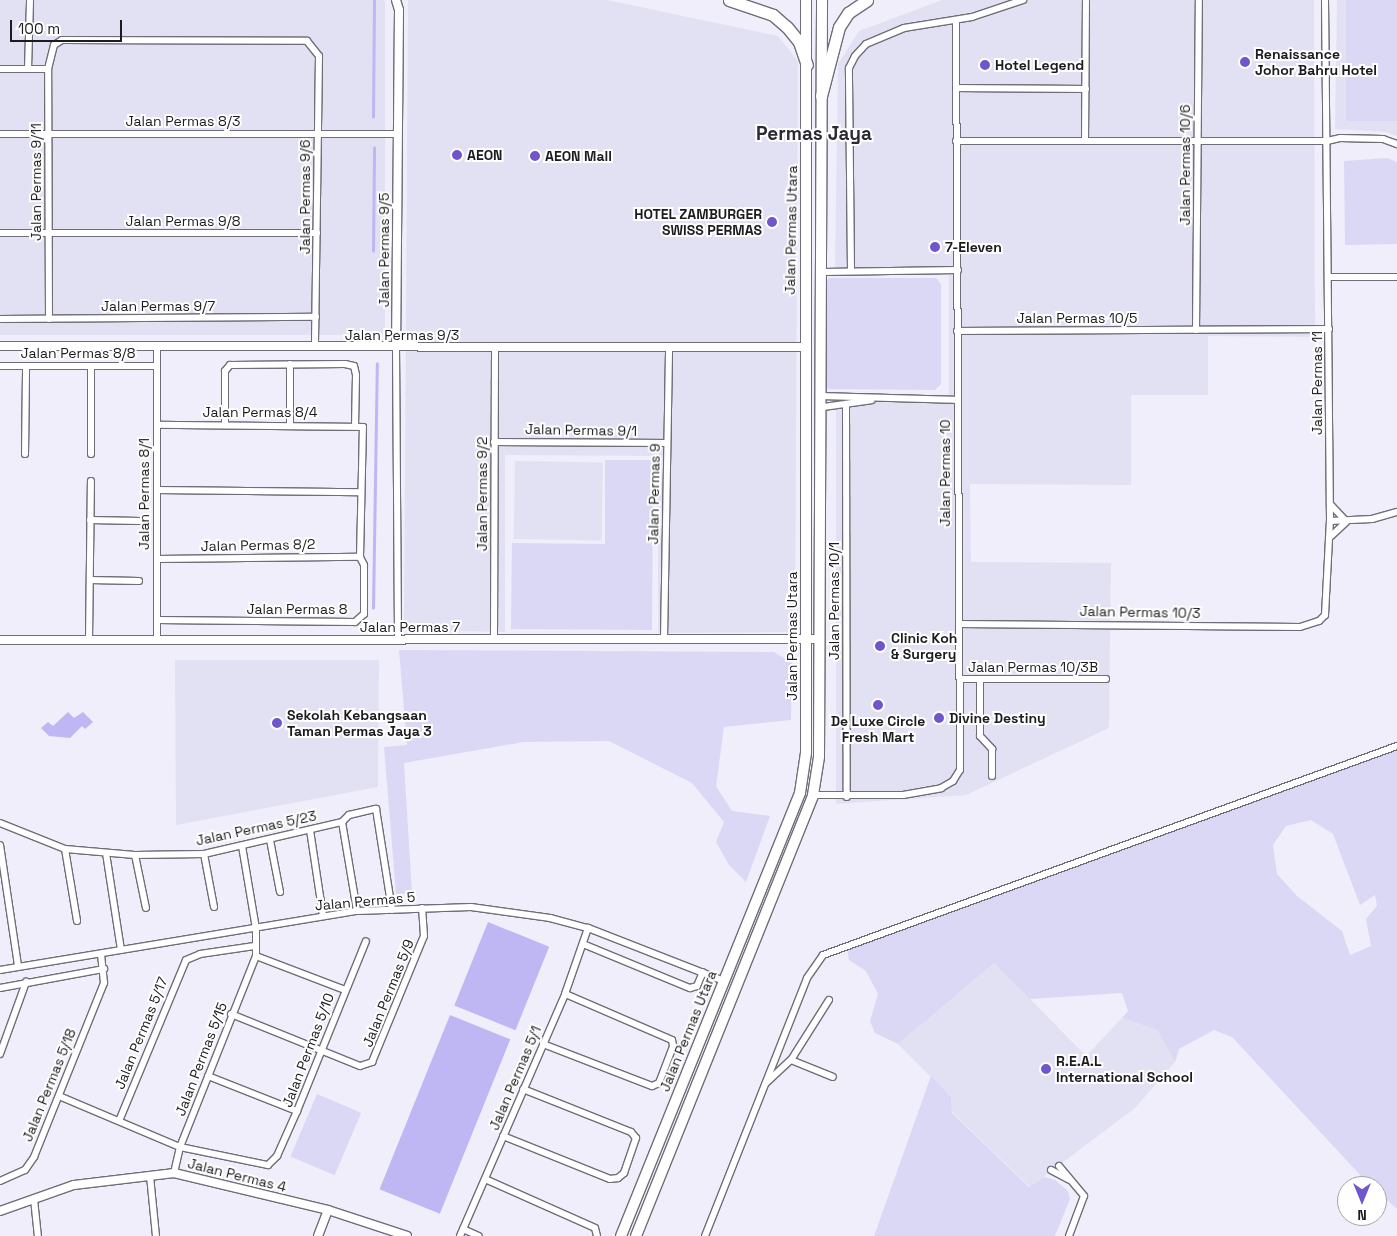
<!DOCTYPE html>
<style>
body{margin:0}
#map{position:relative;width:1397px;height:1236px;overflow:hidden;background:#efeefa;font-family:"Space Grotesk",sans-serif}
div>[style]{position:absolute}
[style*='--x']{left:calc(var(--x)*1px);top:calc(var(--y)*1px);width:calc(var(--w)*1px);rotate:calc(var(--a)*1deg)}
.built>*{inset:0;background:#e2e1f4;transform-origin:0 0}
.green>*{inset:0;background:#dbd8f6;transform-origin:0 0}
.water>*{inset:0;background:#beb7f4;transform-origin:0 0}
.stream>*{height:2.5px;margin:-1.25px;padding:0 1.25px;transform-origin:1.25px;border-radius:1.25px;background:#beb7f4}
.roads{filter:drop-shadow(1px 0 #6f6e78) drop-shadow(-1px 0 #6f6e78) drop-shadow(0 1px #6f6e78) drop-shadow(0 -1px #6f6e78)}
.minor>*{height:6px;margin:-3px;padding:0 3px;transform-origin:3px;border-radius:3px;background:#fff}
.tertiary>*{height:8px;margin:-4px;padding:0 4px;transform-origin:4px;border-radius:4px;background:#fff}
.primary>*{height:10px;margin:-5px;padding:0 5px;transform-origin:5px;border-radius:5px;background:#fff}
.trunk>*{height:11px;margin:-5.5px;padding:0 5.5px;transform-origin:5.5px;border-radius:5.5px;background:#fff}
.dots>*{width:14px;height:14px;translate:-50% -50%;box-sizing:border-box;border:2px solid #fff;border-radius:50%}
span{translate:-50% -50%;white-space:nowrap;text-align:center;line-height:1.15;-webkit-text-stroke:4px #fff;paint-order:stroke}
.poi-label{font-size:14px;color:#1c1c20;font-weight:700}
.left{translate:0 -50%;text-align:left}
.right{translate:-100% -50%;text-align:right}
.street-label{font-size:14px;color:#1c1c20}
.district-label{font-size:19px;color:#2b2a33;font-weight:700}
.north{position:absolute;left:1337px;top:1176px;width:50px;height:50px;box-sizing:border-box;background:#fff;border:1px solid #a4a4a6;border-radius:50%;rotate:180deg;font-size:14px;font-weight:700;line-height:20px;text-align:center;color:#1c1c20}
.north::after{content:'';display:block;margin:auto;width:18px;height:22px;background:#7055ce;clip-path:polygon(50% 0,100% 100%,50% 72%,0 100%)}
.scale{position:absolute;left:10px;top:20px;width:112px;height:22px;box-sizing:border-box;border:2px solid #1c1c20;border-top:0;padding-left:6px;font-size:15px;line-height:18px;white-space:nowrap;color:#1c1c20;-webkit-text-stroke:4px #fff;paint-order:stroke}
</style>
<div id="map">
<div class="built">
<i style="left:0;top:0;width:385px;height:335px"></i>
<i style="clip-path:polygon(408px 0,607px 0,778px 36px,798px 61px,795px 632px,658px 633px,658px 456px,505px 455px,505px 632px,404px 630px)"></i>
<i style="clip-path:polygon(942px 0,1314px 0,1315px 337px,1208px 336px,1208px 395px,1131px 395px,1131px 485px,970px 484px,971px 562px,1111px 563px,1109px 728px,966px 795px,836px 804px,836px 394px,949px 395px,949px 271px,835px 270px,838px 64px,859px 31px)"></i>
<i style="clip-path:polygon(1337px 0,1397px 0,1397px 136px,1386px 132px,1335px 129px)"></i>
<i style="left:515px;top:461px;width:88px;height:78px;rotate:1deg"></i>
<i style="clip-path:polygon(175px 660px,379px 660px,378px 787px,176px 825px)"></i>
<i style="clip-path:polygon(994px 962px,1086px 1056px,1122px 1018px,1157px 1030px,1175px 1062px,1135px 1108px,1030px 1187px,952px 1112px,951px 1097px,898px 1044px)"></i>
</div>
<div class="green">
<i style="left:1346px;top:0;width:51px;height:121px"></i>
<i style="clip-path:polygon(1387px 158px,1397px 162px,1397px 244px,1345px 245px,1344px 161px)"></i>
<i style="clip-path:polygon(829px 278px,936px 278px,941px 284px,941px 384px,935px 390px,828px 389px,825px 385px,826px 281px)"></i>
<i style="clip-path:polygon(605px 460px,653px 460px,652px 630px,511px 629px,512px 543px,605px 544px)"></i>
<i style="clip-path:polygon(399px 650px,774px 652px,792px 663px,791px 720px,724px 727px,716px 786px,732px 811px,770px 816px,746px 882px,729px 865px,716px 842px,724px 822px,692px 783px,609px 741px,523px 742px,404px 763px,412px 893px,396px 894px,384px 747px,407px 745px)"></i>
<i style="clip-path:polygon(evenodd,1397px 750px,1397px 1209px,1377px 1191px,1377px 1186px,1372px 1186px,1361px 1176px,1232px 1037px,1214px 1030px,1179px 1049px,1175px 1062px,1157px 1030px,1122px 1018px,1128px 1011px,1122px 993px,1030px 999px,994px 963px,898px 1044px,875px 1033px,870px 1021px,878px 994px,866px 971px,849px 960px,847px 947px,1397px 750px,1311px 820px,1333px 834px,1360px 905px,1375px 895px,1377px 906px,1366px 919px,1371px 946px,1350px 955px,1342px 931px,1297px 896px,1277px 874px,1273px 845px,1286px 826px,1311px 820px)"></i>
<i style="clip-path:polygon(931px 1076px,951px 1097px,952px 1113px,1029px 1187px,1044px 1177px,1055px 1180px,1068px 1191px,1070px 1199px,1055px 1236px,874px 1236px)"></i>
<i style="left:317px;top:1094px;width:48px;height:68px;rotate:23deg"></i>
</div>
<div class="water">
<i style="clip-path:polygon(68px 712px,74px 718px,83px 712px,93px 722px,85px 729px,82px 726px,70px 738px,49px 736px,41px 728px,48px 722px,53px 726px)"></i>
<i style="left:488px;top:922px;width:66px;height:90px;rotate:22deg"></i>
<i style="left:450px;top:1015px;width:65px;height:188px;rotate:22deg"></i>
</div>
<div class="stream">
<i style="--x:373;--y:117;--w:117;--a:-89.5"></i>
<i style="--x:373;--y:251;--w:103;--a:-89.4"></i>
<i style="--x:373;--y:608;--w:244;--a:-89.1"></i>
</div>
<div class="roads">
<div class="minor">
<i style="--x:0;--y:69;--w:48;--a:0"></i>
<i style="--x:28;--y:69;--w:69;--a:-88.3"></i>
<i style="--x:956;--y:88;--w:130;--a:0.4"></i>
<i style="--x:0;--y:134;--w:397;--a:0"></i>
<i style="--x:956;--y:141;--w:371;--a:0"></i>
<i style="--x:1327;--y:141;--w:13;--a:-13"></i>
<i style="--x:1340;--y:138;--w:43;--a:1.3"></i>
<i style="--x:1383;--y:139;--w:15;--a:20"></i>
<i style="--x:1085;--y:141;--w:141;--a:-89.6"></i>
<i style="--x:0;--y:233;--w:317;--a:0"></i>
<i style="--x:851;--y:270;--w:202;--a:-90.6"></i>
<i style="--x:849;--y:68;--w:13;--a:-63"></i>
<i style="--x:855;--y:56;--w:16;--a:-47"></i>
<i style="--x:866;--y:44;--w:41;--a:-22.8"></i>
<i style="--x:904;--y:28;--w:69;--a:-9.2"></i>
<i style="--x:972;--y:17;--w:54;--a:-18.4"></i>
<i style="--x:823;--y:272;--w:135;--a:-0.8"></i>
<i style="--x:1330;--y:277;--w:67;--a:0"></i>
<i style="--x:0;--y:319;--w:316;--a:-0.4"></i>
<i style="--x:49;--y:319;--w:250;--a:-90.2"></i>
<i style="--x:48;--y:69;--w:25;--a:-76"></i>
<i style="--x:54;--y:45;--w:9;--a:-32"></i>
<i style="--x:62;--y:40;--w:245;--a:0.2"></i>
<i style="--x:307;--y:41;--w:19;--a:51"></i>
<i style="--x:319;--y:56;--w:291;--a:90.8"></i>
<i style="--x:1196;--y:330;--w:330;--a:-89.5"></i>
<i style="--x:957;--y:331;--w:372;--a:-0.3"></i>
<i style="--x:396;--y:347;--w:293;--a:89.6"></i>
<i style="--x:0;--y:366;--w:157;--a:0"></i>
<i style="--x:91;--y:366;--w:88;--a:90"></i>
<i style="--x:823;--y:396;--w:135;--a:1.7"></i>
<i style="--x:846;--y:404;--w:393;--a:89.9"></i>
<i style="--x:823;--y:407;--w:49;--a:-8.1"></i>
<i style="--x:225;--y:425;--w:54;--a:-90"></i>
<i style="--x:225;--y:371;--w:8;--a:-50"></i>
<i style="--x:230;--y:365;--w:115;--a:-0.5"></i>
<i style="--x:345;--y:364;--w:9;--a:13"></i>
<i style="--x:354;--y:366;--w:9;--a:77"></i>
<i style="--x:356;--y:375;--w:50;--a:91.1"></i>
<i style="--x:290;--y:425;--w:61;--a:-90"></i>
<i style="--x:494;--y:442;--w:173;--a:0.3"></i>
<i style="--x:25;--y:454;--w:88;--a:-89.3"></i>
<i style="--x:157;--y:490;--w:204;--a:0.6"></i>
<i style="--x:1330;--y:504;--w:23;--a:47"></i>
<i style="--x:90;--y:520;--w:50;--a:1.1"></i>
<i style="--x:1330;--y:521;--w:42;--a:-2.7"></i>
<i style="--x:1372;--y:519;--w:26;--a:-16"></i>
<i style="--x:1329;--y:538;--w:23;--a:-43"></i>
<i style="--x:157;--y:559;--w:203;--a:-0.6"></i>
<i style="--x:90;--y:580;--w:49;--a:1.2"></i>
<i style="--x:157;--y:620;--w:198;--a:0.6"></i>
<i style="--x:355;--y:622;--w:12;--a:-42"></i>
<i style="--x:364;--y:614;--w:49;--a:-90"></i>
<i style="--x:364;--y:565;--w:9;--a:-117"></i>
<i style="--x:360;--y:557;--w:130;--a:-88.7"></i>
<i style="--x:363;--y:427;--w:206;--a:-179.4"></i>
<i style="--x:959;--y:624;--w:341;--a:0.5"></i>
<i style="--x:1300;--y:627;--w:20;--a:-18"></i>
<i style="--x:1319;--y:621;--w:8;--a:-45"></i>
<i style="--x:1325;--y:615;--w:94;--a:-87"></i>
<i style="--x:1330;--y:521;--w:521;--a:-90.55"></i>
<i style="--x:494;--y:639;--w:291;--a:-89.8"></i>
<i style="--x:664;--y:639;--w:291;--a:-89"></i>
<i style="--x:89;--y:640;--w:159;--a:-89.3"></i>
<i style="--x:157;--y:641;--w:295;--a:-90"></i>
<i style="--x:960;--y:679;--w:146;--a:0"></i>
<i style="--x:980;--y:679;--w:57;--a:90"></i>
<i style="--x:980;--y:736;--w:18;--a:47"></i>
<i style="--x:992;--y:749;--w:27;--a:90"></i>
<i style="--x:813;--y:795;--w:90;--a:0"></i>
<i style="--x:903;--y:795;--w:39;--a:-10"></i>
<i style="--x:941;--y:788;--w:14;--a:-30"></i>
<i style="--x:953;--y:781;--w:13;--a:-58"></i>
<i style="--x:960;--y:770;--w:750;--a:-90.31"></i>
<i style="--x:342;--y:822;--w:10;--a:-45"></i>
<i style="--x:349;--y:815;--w:28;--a:-13"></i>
<i style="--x:376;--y:809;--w:102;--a:81"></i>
<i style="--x:342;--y:822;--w:90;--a:80.4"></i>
<i style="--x:0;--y:823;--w:70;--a:21.8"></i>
<i style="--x:65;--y:849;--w:70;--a:4.9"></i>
<i style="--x:135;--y:855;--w:69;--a:-0.8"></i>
<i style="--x:204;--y:854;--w:142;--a:-13.1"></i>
<i style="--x:310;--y:830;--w:87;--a:81.4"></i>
<i style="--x:270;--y:840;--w:53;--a:79.1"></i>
<i style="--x:0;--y:845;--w:121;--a:81.5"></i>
<i style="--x:242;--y:846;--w:84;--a:80.4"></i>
<i style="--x:256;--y:929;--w:27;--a:90"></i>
<i style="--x:65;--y:849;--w:73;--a:80.5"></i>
<i style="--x:106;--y:853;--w:98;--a:81.2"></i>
<i style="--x:204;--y:854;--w:54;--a:79.3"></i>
<i style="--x:135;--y:855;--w:54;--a:78.3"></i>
<i style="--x:583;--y:944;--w:116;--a:22.4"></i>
<i style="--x:690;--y:988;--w:7;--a:-16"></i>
<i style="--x:697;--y:986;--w:15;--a:-67"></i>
<i style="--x:256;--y:956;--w:95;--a:20.9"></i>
<i style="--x:0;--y:970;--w:362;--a:-9.4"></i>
<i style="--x:357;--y:911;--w:114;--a:-2"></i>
<i style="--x:471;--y:907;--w:80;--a:7.9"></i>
<i style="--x:550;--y:918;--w:39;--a:15"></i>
<i style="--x:588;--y:928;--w:146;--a:21.3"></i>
<i style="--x:0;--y:988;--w:106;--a:-10.4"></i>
<i style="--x:231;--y:1014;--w:139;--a:22"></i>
<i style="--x:360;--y:1066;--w:13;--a:-18"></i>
<i style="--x:372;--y:1062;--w:136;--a:-67.6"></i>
<i style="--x:424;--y:936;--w:28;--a:-94"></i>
<i style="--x:543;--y:1044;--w:117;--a:21.1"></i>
<i style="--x:652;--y:1086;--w:8;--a:-23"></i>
<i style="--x:659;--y:1083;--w:40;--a:-69"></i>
<i style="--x:673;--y:1046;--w:6;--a:-99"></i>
<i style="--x:672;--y:1040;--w:116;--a:-156.7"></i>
<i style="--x:0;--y:1054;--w:77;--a:-70.1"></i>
<i style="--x:791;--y:1060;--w:45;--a:22"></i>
<i style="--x:208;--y:1076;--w:96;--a:21.5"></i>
<i style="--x:766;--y:1083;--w:34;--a:-43"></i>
<i style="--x:791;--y:1060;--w:71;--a:-57.7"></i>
<i style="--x:59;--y:1096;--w:131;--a:22.9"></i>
<i style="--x:180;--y:1147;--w:90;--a:11.6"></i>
<i style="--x:268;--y:1165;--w:13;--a:-45"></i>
<i style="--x:277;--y:1156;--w:49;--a:-66"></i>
<i style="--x:297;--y:1111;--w:183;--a:-67.9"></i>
<i style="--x:119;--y:1121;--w:174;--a:-67.4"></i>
<i style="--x:186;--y:960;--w:15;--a:-23"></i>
<i style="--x:200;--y:954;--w:55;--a:-8.4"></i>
<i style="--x:503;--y:1136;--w:115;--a:21.9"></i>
<i style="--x:610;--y:1179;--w:8;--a:-7"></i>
<i style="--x:618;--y:1178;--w:8;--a:-40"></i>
<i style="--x:624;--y:1173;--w:37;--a:-71"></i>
<i style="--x:636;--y:1138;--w:8;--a:-130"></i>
<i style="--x:631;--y:1132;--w:116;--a:-158.3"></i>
<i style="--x:1059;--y:1166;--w:39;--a:50"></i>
<i style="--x:1084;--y:1196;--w:43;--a:110.6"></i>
<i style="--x:1051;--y:1170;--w:21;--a:28"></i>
<i style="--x:174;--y:1173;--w:27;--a:-77"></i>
<i style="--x:180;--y:1147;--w:206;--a:-68.3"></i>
<i style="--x:150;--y:1176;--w:60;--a:84.3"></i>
<i style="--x:485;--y:1179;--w:120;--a:24"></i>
<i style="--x:595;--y:1228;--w:8;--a:76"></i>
<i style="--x:0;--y:1181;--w:27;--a:-24"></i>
<i style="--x:25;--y:1170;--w:16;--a:-55"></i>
<i style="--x:34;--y:1157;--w:188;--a:-68.1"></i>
<i style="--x:104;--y:983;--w:29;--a:-96"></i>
<i style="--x:34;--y:1199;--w:37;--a:84"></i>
<i style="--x:463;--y:1229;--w:17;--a:24"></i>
<i style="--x:460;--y:1236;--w:264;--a:-66.5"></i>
<i style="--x:565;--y:994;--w:70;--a:-70.8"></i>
<i style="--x:705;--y:1236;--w:277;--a:-68.4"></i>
<i style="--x:807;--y:978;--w:28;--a:-55"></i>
<i style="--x:823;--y:955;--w:611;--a:-20.01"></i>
</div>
<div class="tertiary">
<i style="--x:396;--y:0;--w:10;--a:73"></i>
<i style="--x:399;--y:10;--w:337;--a:90.5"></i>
<i style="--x:0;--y:346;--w:804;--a:0.07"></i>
<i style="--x:0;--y:640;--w:820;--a:-0.07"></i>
<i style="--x:0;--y:1211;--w:78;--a:-19.4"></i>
<i style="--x:74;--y:1185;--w:101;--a:-6.8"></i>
<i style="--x:174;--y:1173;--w:158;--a:13.5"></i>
<i style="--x:328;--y:1210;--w:83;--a:18.2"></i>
<i style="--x:318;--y:1236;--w:28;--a:-69"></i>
</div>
<div class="primary">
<i style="--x:621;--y:1236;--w:478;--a:-68"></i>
<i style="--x:800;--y:793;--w:40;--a:-81.5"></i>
<i style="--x:806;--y:753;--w:753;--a:-90"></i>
<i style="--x:636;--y:1236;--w:475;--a:-68.1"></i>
<i style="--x:813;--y:795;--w:39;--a:-81"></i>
<i style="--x:819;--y:756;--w:756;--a:-89.77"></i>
</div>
<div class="trunk">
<i style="--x:729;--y:0;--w:46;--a:18.8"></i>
<i style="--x:773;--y:15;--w:18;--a:41"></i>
<i style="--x:787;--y:27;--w:19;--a:51"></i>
<i style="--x:799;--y:42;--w:24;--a:71"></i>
<i style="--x:821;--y:96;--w:71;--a:-75.4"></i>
<i style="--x:839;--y:27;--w:17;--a:-57"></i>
<i style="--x:848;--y:13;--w:23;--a:-34"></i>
</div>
</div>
<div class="dots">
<i style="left:1245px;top:62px;background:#7055ce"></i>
<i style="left:985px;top:65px;background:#7055ce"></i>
<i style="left:457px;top:155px;background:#7055ce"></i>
<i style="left:535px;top:156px;background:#7055ce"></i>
<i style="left:772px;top:222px;background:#7055ce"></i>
<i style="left:935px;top:247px;background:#7055ce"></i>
<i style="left:880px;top:646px;background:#7055ce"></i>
<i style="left:878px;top:705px;background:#7055ce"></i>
<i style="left:939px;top:718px;background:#7055ce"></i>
<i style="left:277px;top:723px;background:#7055ce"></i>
<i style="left:1046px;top:1069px;background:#7055ce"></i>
</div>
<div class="poi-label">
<span class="left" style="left:1255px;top:62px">Renaissance<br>Johor Bahru Hotel</span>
<span class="left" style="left:995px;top:65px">Hotel Legend</span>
<span class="left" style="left:467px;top:155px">AEON</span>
<span class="left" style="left:545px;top:156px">AEON Mall</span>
<span class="right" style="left:762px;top:222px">HOTEL ZAMBURGER<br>SWISS PERMAS</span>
<span class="left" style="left:945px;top:247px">7-Eleven</span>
<span class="left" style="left:891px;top:646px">Clinic Koh<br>&amp; Surgery</span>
<span class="left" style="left:287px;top:723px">Sekolah Kebangsaan<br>Taman Permas Jaya 3</span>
<span class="left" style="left:949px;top:718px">Divine Destiny</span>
<span style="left:878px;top:729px">De Luxe Circle<br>Fresh Mart</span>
<span class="left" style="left:1056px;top:1069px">R.E.A.L<br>International School</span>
</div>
<div class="street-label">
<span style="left:183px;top:121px">Jalan Permas 8/3</span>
<span style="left:1185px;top:165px;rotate:-90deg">Jalan Permas 10/6</span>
<span style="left:36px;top:182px;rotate:-90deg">Jalan Permas 9/11</span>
<span style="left:305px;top:197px;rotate:-90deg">Jalan Permas 9/6</span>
<span style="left:183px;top:221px">Jalan Permas 9/8</span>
<span style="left:791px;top:230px;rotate:-89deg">Jalan Permas Utara</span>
<span style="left:384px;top:250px;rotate:-90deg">Jalan Permas 9/5</span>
<span style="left:158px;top:306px">Jalan Permas 9/7</span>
<span style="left:1077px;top:318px">Jalan Permas 10/5</span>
<span style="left:402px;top:335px">Jalan Permas 9/3</span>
<span style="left:78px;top:353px">Jalan Permas 8/8</span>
<span style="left:1317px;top:383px;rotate:-90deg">Jalan Permas 11</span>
<span style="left:260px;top:412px">Jalan Permas 8/4</span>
<span style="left:581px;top:430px;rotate:1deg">Jalan Permas 9/1</span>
<span style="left:945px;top:473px;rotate:-90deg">Jalan Permas 10</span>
<span style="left:144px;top:494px;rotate:-90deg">Jalan Permas 8/1</span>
<span style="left:482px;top:494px;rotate:-90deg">Jalan Permas 9/2</span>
<span style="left:654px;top:494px;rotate:-89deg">Jalan Permas 9</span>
<span style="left:258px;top:545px;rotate:-1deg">Jalan Permas 8/2</span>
<span style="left:834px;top:601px;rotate:-90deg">Jalan Permas 10/1</span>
<span style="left:297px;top:609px">Jalan Permas 8</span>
<span style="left:1140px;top:612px;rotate:1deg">Jalan Permas 10/3</span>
<span style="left:410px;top:627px">Jalan Permas 7</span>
<span style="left:792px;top:636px;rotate:-90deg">Jalan Permas Utara</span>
<span style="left:1033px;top:667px">Jalan Permas 10/3B</span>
<span style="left:256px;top:828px;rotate:-12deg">Jalan Permas 5/23</span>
<span style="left:365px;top:901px;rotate:-5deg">Jalan Permas 5</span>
<span style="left:388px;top:993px;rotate:-68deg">Jalan Permas 5/9</span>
<span style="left:688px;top:1031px;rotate:-68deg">Jalan Permas Utara</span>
<span style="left:141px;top:1033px;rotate:-68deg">Jalan Permas 5/17</span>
<span style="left:308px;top:1050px;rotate:-69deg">Jalan Permas 5/10</span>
<span style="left:201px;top:1059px;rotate:-69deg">Jalan Permas 5/15</span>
<span style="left:515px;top:1078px;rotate:-67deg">Jalan Permas 5/1</span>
<span style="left:49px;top:1085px;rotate:-68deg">Jalan Permas 5/18</span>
<span style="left:237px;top:1175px;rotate:14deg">Jalan Permas 4</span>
</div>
<div class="district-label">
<span style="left:814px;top:134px">Permas Jaya</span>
</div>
<div class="north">N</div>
<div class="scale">100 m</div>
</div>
